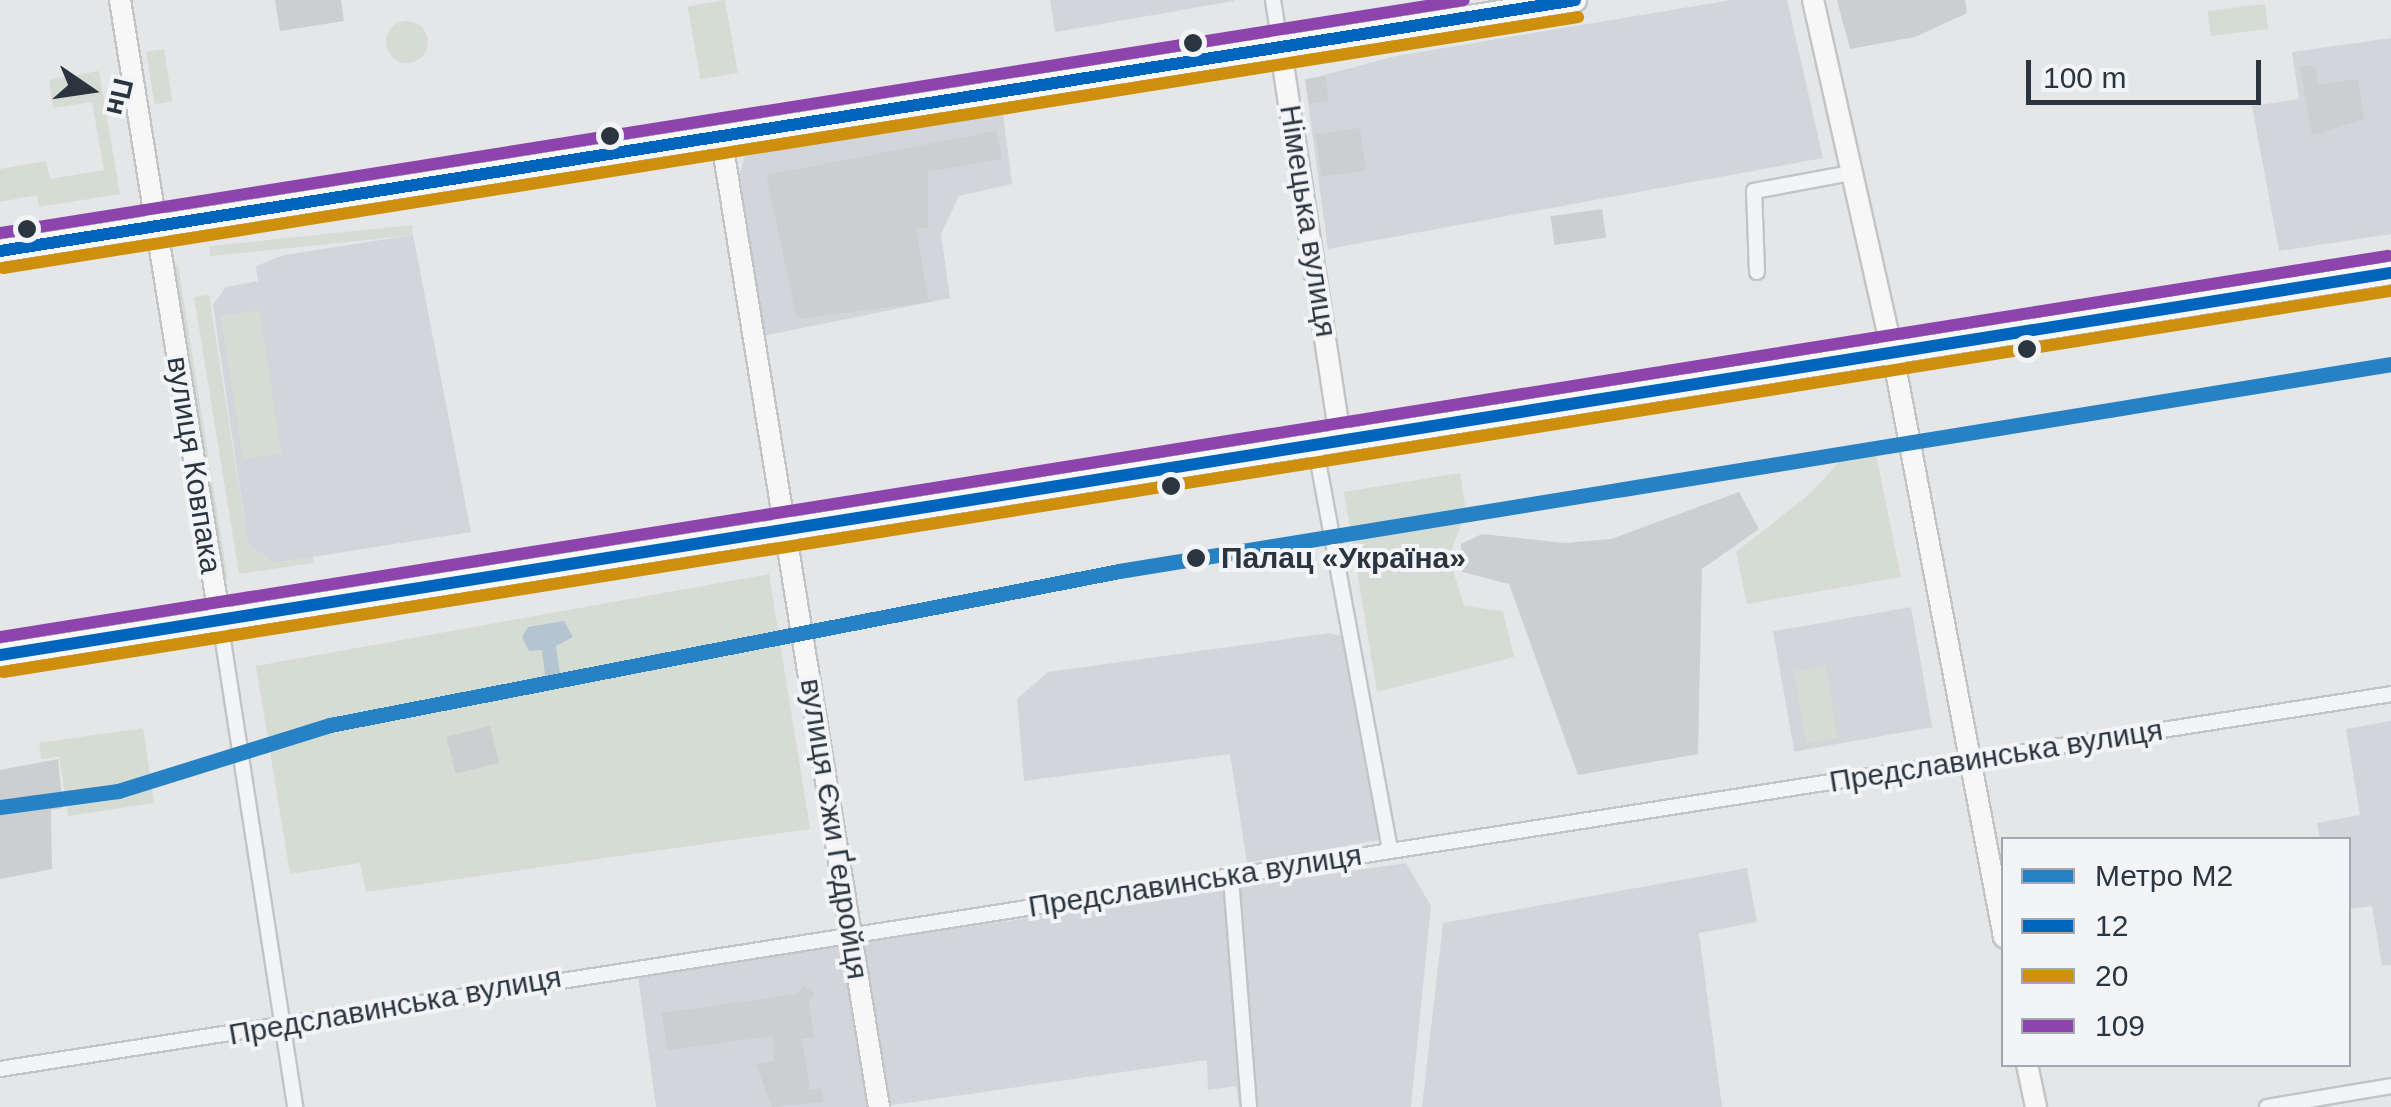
<!DOCTYPE html>
<meta charset="utf-8">
<style>
body{margin:0}
#map{position:relative;width:2391px;height:1107px;overflow:hidden;background:#e4e6e8;font-family:Helvetica,sans-serif}
div>[style]{position:absolute}
[style*='--x']{left:calc(var(--x)*1px);top:calc(var(--y)*1px);width:calc(var(--w)*1px);rotate:calc(var(--a)*1deg)}
.built>*{inset:0;background:#d2d6db;transform-origin:0 0}
.green>*{inset:0;background:#d5dcd4;transform-origin:0 0}
.round{border-radius:50%}
.water>*{inset:0;background:#b4c4d1}
.building>*{inset:0;background:#ccced0;transform-origin:0 0}
.roads{filter:drop-shadow(2px 0 #c2c4c6) drop-shadow(-2px 0 #c2c4c6) drop-shadow(0 2px #c2c4c6) drop-shadow(0 -2px #c2c4c6)}
.street>*{height:14px;margin:-7px;padding:0 7px;transform-origin:7px;border-radius:7px;background:#f3f4f5}
.secondary>*{height:20px;margin:-10px;padding:0 10px;transform-origin:10px;border-radius:10px;background:#f7f7f7}
.primary>*{height:22px;margin:-11px;padding:0 11px;transform-origin:11px;border-radius:11px;background:#f7f7f7}
.bus-1>*{height:12px;margin:-6px;padding:0 6px;transform-origin:6px;border-radius:6px;background:#0065bd}
.bus-2>*{height:12px;margin:-6px;padding:0 6px;transform-origin:6px;border-radius:6px;background:#ce8f0d}
.bus-3>*{height:12px;margin:-6px;padding:0 6px;transform-origin:6px;border-radius:6px;background:#8e44ad}
.metro-1>*{height:15px;margin:-7.5px;padding:0 7.5px;transform-origin:7.5px;border-radius:7.5px;background:#2782c5}
.dots>*{width:28px;height:28px;translate:-50% -50%;box-sizing:border-box;border:5px solid #f2f4f7;border-radius:50%}
span{translate:-50% -50%;white-space:nowrap;text-align:center;line-height:1.15;-webkit-text-stroke:8px #f2f4f7;paint-order:stroke}
.street-label{font-size:30px;color:#2b3540}
.stop-label{font-size:30px;color:#2b3540;font-weight:700}
.left{translate:0 -50%;text-align:left}
.legend{position:absolute;left:2001px;top:837px;width:350px;height:230px;box-sizing:border-box;background:#f2f4f7;border:2px solid #a2a8ae;margin:0;padding:12px 18px;list-style:none;font-size:30px;color:#2b3540}
.legend li{display:flex;align-items:center;gap:20px;height:50px}
.legend b{width:50px;border:2px solid #a2a8ae}
.north{position:absolute;left:40px;top:40px;width:100px;height:100px;-webkit-text-stroke:8px #f2f4f7;paint-order:stroke;rotate:103deg;font-size:28px;font-weight:700;line-height:40px;text-align:center;color:#2b3540}
.north::after{content:'';display:block;margin:auto;width:35px;height:45px;background:#2b3540;clip-path:polygon(50% 0,100% 100%,50% 72%,0 100%)}
.scale{position:absolute;left:2026px;top:60px;width:235px;height:45px;box-sizing:border-box;border:5px solid #2b3540;border-top:0;padding-left:12px;font-size:30px;line-height:35px;white-space:nowrap;color:#2b3540;-webkit-text-stroke:8px #f2f4f7;paint-order:stroke}
</style>
<div id="map">
<div class="built">
<i style="clip-path:polygon(1050px 0,1234px 0,1234px 1px,1055px 32px)"></i>
<i style="clip-path:polygon(1731px 0,1787px 0,1823px 158px,1328px 249px,1305px 80px,1396px 56px)"></i>
<i style="clip-path:polygon(2391px 38px,2391px 234px,2279px 251px,2252px 106px,2299px 99px,2292px 52px)"></i>
<i style="clip-path:polygon(1003px 113px,1012px 184px,959px 196px,941px 234px,950px 298px,763px 336px,739px 176px,745px 156px)"></i>
<i style="clip-path:polygon(413px 235px,471px 532px,274px 563px,248px 544px,213px 305px,226px 287px,258px 281px,256px 266px,284px 255px)"></i>
<i style="left:1911px;top:607px;width:122px;height:140px;rotate:80deg"></i>
<i style="clip-path:polygon(1329px 633px,1341px 636px,1379px 840px,1247px 863px,1230px 754px,1024px 781px,1017px 699px,1048px 672px)"></i>
<i style="clip-path:polygon(2391px 721px,2391px 965px,2382px 966px,2372px 906px,2349px 909px,2348px 840px,2320px 839px,2317px 823px,2360px 815px,2346px 729px)"></i>
<i style="clip-path:polygon(1406px 863px,1431px 906px,1411px 1107px,1239px 1107px,1236px 1086px,1208px 1090px,1207px 1060px,885px 1106px,863px 942px)"></i>
<i style="clip-path:polygon(1747px 868px,1757px 922px,1699px 933px,1722px 1107px,1422px 1107px,1443px 923px)"></i>
<i style="clip-path:polygon(841px 944px,868px 1107px,656px 1107px,638px 976px)"></i>
</div>
<div class="green">
<i style="left:725px;top:0;width:74px;height:38px;rotate:80deg"></i>
<i style="left:2265px;top:4px;width:25px;height:58px;rotate:83deg"></i>
<i class="round" style="left:386px;top:21px;width:42px;height:42px"></i>
<i style="left:164px;top:49px;width:53px;height:18px;rotate:81deg"></i>
<i style="clip-path:polygon(99px 71px,120px 194px,39px 207px,37px 195px,0 202px,0 169px,46px 161px,50px 179px,104px 170px,92px 102px,53px 108px,49px 80px)"></i>
<i style="left:412px;top:225px;width:10px;height:204px;rotate:84deg"></i>
<i style="left:178px;top:265px;width:317px;height:8px;rotate:81deg"></i>
<i style="clip-path:polygon(209px 295px,248px 544px,274px 563px,313px 557px,313px 563px,239px 574px,194px 297px)"></i>
<i style="left:259px;top:310px;width:145px;height:39px;rotate:81deg"></i>
<i style="clip-path:polygon(1875px 449px,1901px 577px,1747px 604px,1736px 552px,1811px 493px,1846px 454px)"></i>
<i style="clip-path:polygon(1460px 473px,1466px 511px,1449px 557px,1464px 606px,1503px 611px,1514px 657px,1377px 692px,1344px 492px)"></i>
<i style="clip-path:polygon(769px 574px,810px 829px,366px 892px,360px 863px,290px 874px,256px 666px)"></i>
<i style="left:1826px;top:666px;width:73px;height:32px;rotate:81deg"></i>
<i style="clip-path:polygon(143px 728px,154px 803px,68px 816px,59px 757px,41px 759px,39px 743px)"></i>
</div>
<div class="water">
<i style="clip-path:polygon(564px 621px,573px 637px,556px 646px,561px 682px,546px 684px,542px 650px,529px 651px,522px 637px,528px 627px)"></i>
</div>
<div class="building">
<i style="clip-path:polygon(275px 0,341px 0,344px 21px,280px 31px)"></i>
<i style="clip-path:polygon(1837px 0,1965px 0,1967px 13px,1915px 37px,1850px 49px)"></i>
<i style="clip-path:polygon(2315px 65px,2318px 85px,2358px 79px,2364px 119px,2312px 135px,2300px 67px)"></i>
<i style="left:1325px;top:76px;width:25px;height:20px;rotate:81deg"></i>
<i style="left:1360px;top:128px;width:43px;height:45px;rotate:82deg"></i>
<i style="clip-path:polygon(996px 131px,1002px 159px,928px 172px,928px 227px,916px 229px,929px 302px,797px 319px,766px 175px)"></i>
<i style="left:1602px;top:209px;width:29px;height:52px;rotate:82deg"></i>
<i style="clip-path:polygon(1739px 492px,1759px 529px,1702px 569px,1698px 754px,1578px 775px,1509px 584px,1462px 572px,1461px 544px,1482px 534px,1564px 543px,1611px 539px)"></i>
<i style="left:490px;top:726px;width:38px;height:45px;rotate:76deg"></i>
<i style="clip-path:polygon(58px 759px,63px 808px,51px 810px,52px 869px,0 879px,0 770px)"></i>
<i style="clip-path:polygon(804px 986px,815px 994px,809px 1002px,814px 1037px,802px 1039px,810px 1090px,821px 1088px,824px 1102px,772px 1107px,756px 1064px,774px 1061px,773px 1036px,667px 1050px,662px 1013px,797px 994px)"></i>
</div>
<div class="roads">
<div class="street">
<i style="--x:1273;--y:0;--w:52;--a:81.1"></i>
<i style="--x:1757;--y:272;--w:81;--a:-92.1"></i>
<i style="--x:1754;--y:191;--w:99;--a:-10.5"></i>
<i style="--x:1315;--y:445;--w:412;--a:79.5"></i>
<i style="--x:220;--y:621;--w:492;--a:81.2"></i>
<i style="--x:1231;--y:878;--w:230;--a:85.5"></i>
<i style="--x:0;--y:1069;--w:2420;--a:-8.91"></i>
<i style="--x:2267;--y:1107;--w:126;--a:-9.6"></i>
</div>
<div class="secondary">
<i style="--x:120;--y:0;--w:629;--a:80.85"></i>
<i style="--x:1813;--y:0;--w:359;--a:77.3"></i>
<i style="--x:1892;--y:350;--w:598;--a:79.2"></i>
<i style="--x:1281;--y:51;--w:395;--a:81.3"></i>
<i style="--x:721;--y:136;--w:984;--a:80.76"></i>
<i style="--x:2027;--y:1064;--w:44;--a:78.2"></i>
</div>
<div class="primary">
<i style="--x:0;--y:251;--w:1595;--a:-9.05"></i>
<i style="--x:0;--y:655;--w:2421;--a:-9.08"></i>
</div>
</div>
<div class="bus-1">
<i style="--x:0;--y:251;--w:1595;--a:-9.05"></i>
<i style="--x:0;--y:655;--w:2421;--a:-9.08"></i>
</div>
<div class="bus-2">
<i style="--x:3;--y:268;--w:1595;--a:-9.05"></i>
<i style="--x:3;--y:672;--w:2418;--a:-9.07"></i>
</div>
<div class="bus-3">
<i style="--x:0;--y:233;--w:1482;--a:-9.04"></i>
<i style="--x:0;--y:637;--w:2418;--a:-9.07"></i>
</div>
<div class="metro-1">
<i style="--x:0;--y:807;--w:119;--a:-7.7"></i>
<i style="--x:118;--y:791;--w:222;--a:-17.3"></i>
<i style="--x:330;--y:725;--w:804;--a:-11.04"></i>
<i style="--x:1119;--y:571;--w:1289;--a:-9.24"></i>
</div>
<div class="dots">
<i style="left:1193px;top:43px;background:#2b3540"></i>
<i style="left:610px;top:136px;background:#2b3540"></i>
<i style="left:27px;top:229px;background:#2b3540"></i>
<i style="left:2027px;top:349px;background:#2b3540"></i>
<i style="left:1171px;top:486px;background:#2b3540"></i>
<i style="left:1196px;top:558px;background:#2b3540"></i>
</div>
<div class="street-label">
<span style="left:1308px;top:221px;rotate:81deg">Німецька вулиця</span>
<span style="left:194px;top:465px;rotate:81deg">вулиця Ковпака</span>
<span style="left:1996px;top:756px;rotate:-9deg">Предславинська вулиця</span>
<span style="left:834px;top:829px;rotate:81deg">вулиця Єжи Ґедройця</span>
<span style="left:1195px;top:881px;rotate:-9deg">Предславинська вулиця</span>
<span style="left:395px;top:1006px;rotate:-10deg">Предславинська вулиця</span>
</div>
<div class="stop-label">
<span class="left" style="left:1221px;top:558px">Палац «Україна»</span>
</div>
<ul class="legend">
<li><b style="height:12px;background:#2782c5"></b>Метро M2</li>
<li><b style="height:12px;background:#0065bd"></b>12</li>
<li><b style="height:12px;background:#ce8f0d"></b>20</li>
<li><b style="height:12px;background:#8e44ad"></b>109</li>
</ul>
<div class="north">Пн</div>
<div class="scale">100 m</div>
</div>
